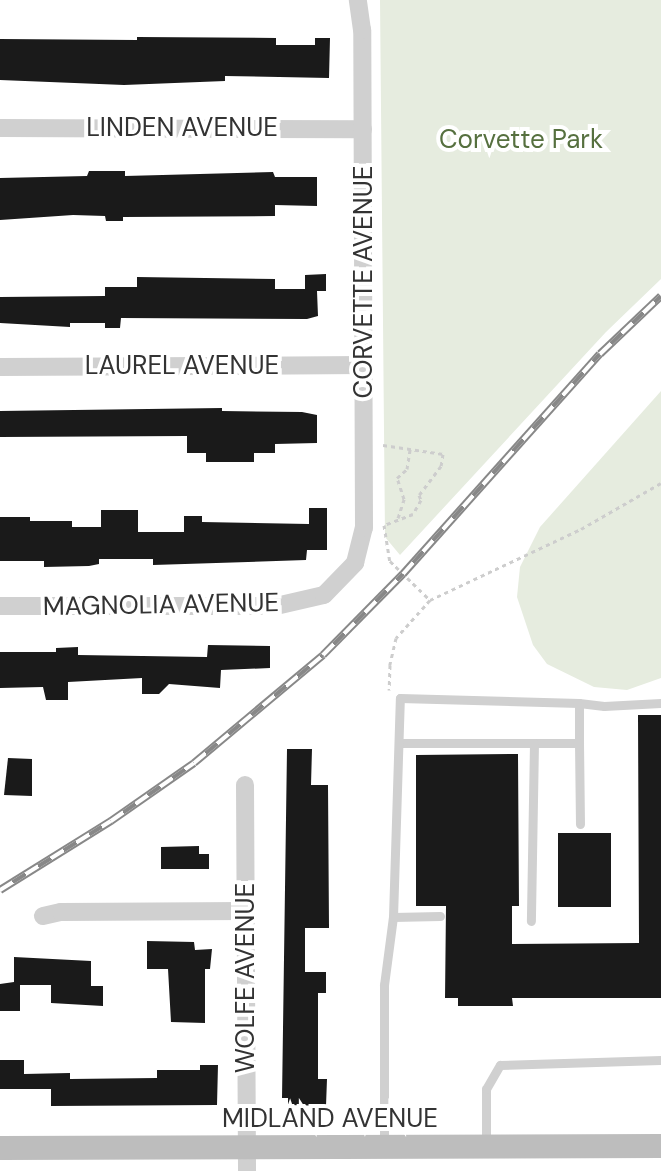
<!DOCTYPE html>
<style>
body{margin:0}
#map{position:relative;width:661px;height:1171px;overflow:hidden;background:#fff;font-family:"DM Sans",sans-serif}
div>[style]{position:absolute}
[style*='--x']{left:calc(var(--x)*1px);top:calc(var(--y)*1px);width:calc(var(--w)*1px);rotate:calc(var(--a)*1deg)}
.green>*{inset:0;background:#e6ecdf}
.building>*{inset:0;background:#1a1a1a;transform-origin:0 0}
.path>*{height:3px;margin-top:-1.5px;transform-origin:0;background:repeating-linear-gradient(90deg,#cdcdcd 0 4px,transparent 0 8px)}
.lane>*{height:9px;margin:-4.5px;padding:0 4.5px;transform-origin:4.5px;border-radius:4.5px;background:#d0d0d0}
.street>*{height:18px;margin:-9px;padding:0 9px;transform-origin:9px;border-radius:9px;background:#d0d0d0}
.secondary>*{height:24px;margin:-12px;padding:0 12px;transform-origin:12px;border-radius:12px;background:#bdbdbd}
.rail>*{height:8px;margin-top:-4px;transform-origin:0;background:repeating-linear-gradient(90deg,#fff 0 15px,#888 0 30px);box-sizing:border-box;border-block:2px solid #888}
span{translate:-50% -50%;white-space:nowrap;text-align:center;line-height:1.15;-webkit-text-stroke:8px #fff;paint-order:stroke}
.street-label{font-size:26px;color:#333}
.park-label{font-size:26px;color:#56703f}
</style>
<div id="map">
<div class="green">
<i style="clip-path:polygon(380px 0,661px 0,661px 279px,606px 332px,400px 555px,385px 537px)"></i>
<i style="clip-path:polygon(661px 391px,661px 678px,627px 690px,594px 687px,547px 664px,533px 645px,517px 597px,520px 567px,540px 527px)"></i>
</div>
<div class="building">
<i style="clip-path:polygon(137px 37px,276px 38px,276px 45px,315px 45px,315px 38px,330px 38px,329px 78px,225px 76px,225px 81px,124px 85px,0 80px,0 39px,137px 40px)"></i>
<i style="clip-path:polygon(89px 171px,125px 171px,125px 176px,273px 172px,275px 177px,317px 177px,317px 206px,275px 205px,275px 216px,123px 217px,123px 221px,106px 221px,105px 216px,73px 215px,0 220px,0 178px,87px 176px)"></i>
<i style="clip-path:polygon(326px 274px,326px 291px,317px 291px,318px 316px,307px 319px,121px 318px,120px 328px,105px 328px,105px 323px,70px 323px,70px 327px,0 323px,0 297px,105px 296px,105px 287px,137px 287px,137px 277px,275px 279px,275px 289px,305px 289px,305px 275px)"></i>
<i style="clip-path:polygon(222px 408px,222px 411px,302px 412px,317px 415px,317px 443px,275px 444px,275px 453px,254px 453px,254px 462px,206px 462px,206px 453px,187px 453px,187px 436px,0 437px,0 411px)"></i>
<i style="clip-path:polygon(309px 508px,327px 508px,327px 550px,307px 550px,306px 560px,153px 565px,153px 559px,99px 559px,99px 564px,89px 566px,44px 567px,44px 561px,0 561px,0 517px,30px 517px,30px 521px,72px 521px,72px 527px,101px 527px,101px 510px,138px 510px,138px 532px,184px 532px,184px 516px,202px 516px,202px 522px,309px 524px)"></i>
<i style="clip-path:polygon(208px 645px,270px 646px,270px 668px,221px 670px,220px 688px,169px 684px,159px 694px,142px 694px,142px 678px,68px 682px,68px 700px,46px 700px,43px 687px,0 688px,0 652px,56px 652px,56px 648px,78px 647px,78px 655px,207px 657px)"></i>
<i style="clip-path:polygon(638px 715px,661px 715px,661px 998px,512px 998px,513px 1006px,458px 1006px,458px 998px,445px 998px,446px 906px,416px 906px,416px 755px,518px 754px,519px 906px,512px 906px,512px 944px,639px 943px)"></i>
<i style="clip-path:polygon(287px 749px,312px 749px,311px 785px,328px 785px,329px 928px,305px 928px,305px 972px,326px 972px,326px 993px,318px 993px,318px 1079px,327px 1079px,326px 1106px,288px 1105px,288px 1098px,282px 1098px)"></i>
<i style="clip-path:polygon(8px 758px,32px 759px,32px 796px,4px 795px)"></i>
<i style="left:558px;top:833px;width:53px;height:74px"></i>
<i style="clip-path:polygon(199px 846px,199px 854px,209px 854px,209px 869px,161px 869px,161px 847px)"></i>
<i style="clip-path:polygon(147px 941px,194px 942px,195px 950px,212px 949px,210px 969px,205px 969px,205px 1023px,171px 1022px,168px 969px,147px 969px)"></i>
<i style="clip-path:polygon(14px 957px,91px 961px,91px 986px,103px 986px,103px 1006px,51px 1003px,51px 985px,20px 985px,20px 1011px,0 1011px,0 984px,14px 982px)"></i>
<i style="clip-path:polygon(0 1060px,24px 1060px,24px 1074px,70px 1073px,70px 1079px,157px 1078px,157px 1070px,200px 1070px,200px 1065px,218px 1065px,217px 1105px,51px 1106px,51px 1089px,0 1089px)"></i>
</div>
<div class="path">
<i style="--x:383;--y:445;--w:61;--a:8.5"></i>
<i style="--x:443;--y:454;--w:12;--a:99"></i>
<i style="--x:441;--y:466;--w:36;--a:127"></i>
<i style="--x:419;--y:495;--w:5;--a:68"></i>
<i style="--x:421;--y:500;--w:16;--a:120"></i>
<i style="--x:413;--y:514;--w:31;--a:159"></i>
<i style="--x:398;--y:518;--w:20;--a:-72"></i>
<i style="--x:404;--y:499;--w:22;--a:-108"></i>
<i style="--x:397;--y:478;--w:13;--a:-42"></i>
<i style="--x:407;--y:469;--w:20;--a:-81"></i>
<i style="--x:384;--y:525;--w:36;--a:81"></i>
<i style="--x:390;--y:561;--w:56;--a:44.3"></i>
<i style="--x:430;--y:600;--w:51;--a:131.8"></i>
<i style="--x:396;--y:638;--w:28;--a:103"></i>
<i style="--x:390;--y:665;--w:25;--a:92"></i>
<i style="--x:430;--y:600;--w:167;--a:-25.2"></i>
<i style="--x:581;--y:529;--w:92;--a:-29.9"></i>
</div>
<div class="lane">
<i style="--x:579;--y:703;--w:25;--a:7"></i>
<i style="--x:604;--y:706;--w:57;--a:-3"></i>
<i style="--x:399;--y:743;--w:135;--a:0"></i>
<i style="--x:579;--y:743;--w:81;--a:89.3"></i>
<i style="--x:393;--y:917;--w:47;--a:-1.2"></i>
<i style="--x:486;--y:1145;--w:56;--a:-90"></i>
<i style="--x:486;--y:1089;--w:28;--a:-60"></i>
<i style="--x:500;--y:1065;--w:161;--a:-1.8"></i>
<i style="--x:384;--y:1147;--w:162;--a:-90"></i>
<i style="--x:384;--y:985;--w:69;--a:-82.5"></i>
<i style="--x:393;--y:917;--w:219;--a:-88.2"></i>
<i style="--x:400;--y:698;--w:179;--a:1.6"></i>
<i style="--x:579;--y:703;--w:40;--a:90"></i>
<i style="--x:579;--y:743;--w:45;--a:180"></i>
<i style="--x:534;--y:743;--w:178;--a:91"></i>
</div>
<div class="street">
<i style="--x:0;--y:128;--w:363;--a:0.2"></i>
<i style="--x:0;--y:367;--w:364;--a:-0.3"></i>
<i style="--x:0;--y:606;--w:276;--a:0"></i>
<i style="--x:276;--y:606;--w:49;--a:-12.9"></i>
<i style="--x:324;--y:595;--w:45;--a:-45.9"></i>
<i style="--x:355;--y:563;--w:36;--a:-76"></i>
<i style="--x:364;--y:528;--w:498;--a:-90.2"></i>
<i style="--x:362;--y:30;--w:30;--a:-98"></i>
<i style="--x:245;--y:785;--w:386;--a:89.7"></i>
<i style="--x:43;--y:916;--w:18;--a:-13"></i>
<i style="--x:61;--y:912;--w:185;--a:-0.3"></i>
</div>
<div class="secondary">
<i style="--x:0;--y:1148;--w:661;--a:-0.17"></i>
</div>
<div class="rail">
<i style="--x:0;--y:890;--w:131;--a:-31.9"></i>
<i style="--x:111;--y:821;--w:101;--a:-34.9"></i>
<i style="--x:194;--y:763;--w:168;--a:-39.9"></i>
<i style="--x:323;--y:655;--w:114;--a:-45.4"></i>
<i style="--x:403;--y:574;--w:295;--a:-48.2"></i>
<i style="--x:600;--y:354;--w:84;--a:-43.6"></i>
</div>
<div class="street-label">
<span style="left:182px;top:128px">LINDEN AVENUE</span>
<span style="left:364px;top:282px;rotate:-90deg">CORVETTE AVENUE</span>
<span style="left:182px;top:366px">LAUREL AVENUE</span>
<span style="left:161px;top:605px;rotate:-1deg">MAGNOLIA AVENUE</span>
<span style="left:246px;top:978px;rotate:-90deg">WOLFE AVENUE</span>
<span style="left:330px;top:1119px">MIDLAND AVENUE</span>
</div>
<div class="park-label">
<span style="left:521px;top:140px">Corvette Park</span>
</div>
</div>
